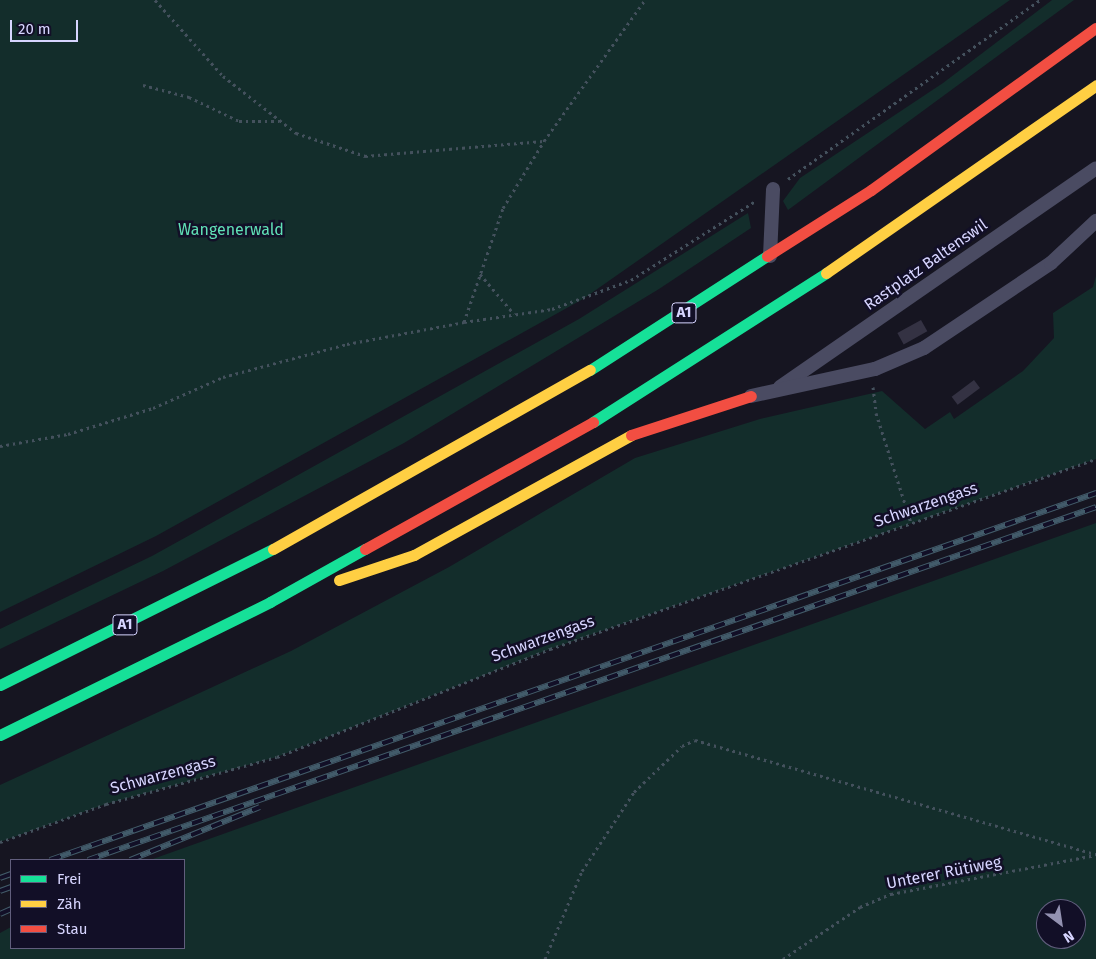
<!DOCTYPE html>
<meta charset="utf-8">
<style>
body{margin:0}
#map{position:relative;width:1096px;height:959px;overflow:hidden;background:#161521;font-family:"Fira Sans",sans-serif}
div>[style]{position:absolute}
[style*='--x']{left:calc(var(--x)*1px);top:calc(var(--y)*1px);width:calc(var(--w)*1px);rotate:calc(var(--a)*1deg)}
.green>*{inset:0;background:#132d2b}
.building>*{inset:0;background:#343243;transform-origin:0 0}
.path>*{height:3px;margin-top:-1.5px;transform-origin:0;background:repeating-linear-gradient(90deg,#44515d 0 2.5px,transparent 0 6.5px)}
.lane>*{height:14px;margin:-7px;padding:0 7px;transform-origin:7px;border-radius:7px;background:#4a4b62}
.fast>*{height:11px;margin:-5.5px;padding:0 5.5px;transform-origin:5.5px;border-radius:5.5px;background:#16e098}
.slow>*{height:11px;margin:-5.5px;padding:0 5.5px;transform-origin:5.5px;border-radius:5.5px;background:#ffcf43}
.jam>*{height:11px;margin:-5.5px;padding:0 5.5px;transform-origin:5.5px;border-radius:5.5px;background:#f24e42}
.rail>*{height:5.5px;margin-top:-2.75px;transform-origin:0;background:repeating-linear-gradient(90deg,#120f27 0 11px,#425b6a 0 22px);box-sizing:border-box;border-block:1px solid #425b6a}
span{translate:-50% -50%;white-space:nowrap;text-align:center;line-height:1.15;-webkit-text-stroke:5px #120f27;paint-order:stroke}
.shield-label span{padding:1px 4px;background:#120f27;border:1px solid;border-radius:4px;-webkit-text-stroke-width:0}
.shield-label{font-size:15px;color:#d7d5ff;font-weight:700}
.park-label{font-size:16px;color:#60e0b6}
.street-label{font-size:16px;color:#d7d5ff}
.legend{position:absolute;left:10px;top:859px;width:175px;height:90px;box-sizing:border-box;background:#120f27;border:1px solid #615e7d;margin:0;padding:6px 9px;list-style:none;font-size:15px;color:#d7d5ff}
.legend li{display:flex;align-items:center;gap:10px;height:25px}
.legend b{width:25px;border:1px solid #615e7d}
.north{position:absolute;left:1036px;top:899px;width:50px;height:50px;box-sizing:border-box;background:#120f27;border:1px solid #615e7d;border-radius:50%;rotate:149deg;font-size:14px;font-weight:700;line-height:20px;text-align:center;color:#d7d5ff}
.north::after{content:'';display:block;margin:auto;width:18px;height:22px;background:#9392b1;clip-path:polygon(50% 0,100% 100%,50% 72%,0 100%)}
.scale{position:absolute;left:10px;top:20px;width:68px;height:22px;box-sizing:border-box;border:2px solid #d7d5ff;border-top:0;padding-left:6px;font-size:15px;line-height:18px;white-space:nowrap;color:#d7d5ff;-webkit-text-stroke:4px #120f27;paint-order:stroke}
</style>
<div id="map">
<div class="green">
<i style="clip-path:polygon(0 0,1010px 0,583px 299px,156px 536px,0 612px)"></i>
<i style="clip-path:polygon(1052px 0,1074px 0,788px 210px,783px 201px,800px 178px,943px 83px)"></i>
<i style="clip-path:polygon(748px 213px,751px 228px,659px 289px,404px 443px,163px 571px,0 649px,0 629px,152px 556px,579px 319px)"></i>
<i style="clip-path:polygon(1096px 276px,1096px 459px,550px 649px,277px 757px,106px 804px,0 842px,0 785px,291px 651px,449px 567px,635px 458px,760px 419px,882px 391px,925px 429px,950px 412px,954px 419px,1023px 371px,1054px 338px,1053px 313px,1093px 287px)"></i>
<i style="clip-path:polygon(evenodd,1096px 523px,1096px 959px,0 959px,0 933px,11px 927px,11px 948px,184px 948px,184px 860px,150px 860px,1096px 523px,1046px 909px,1076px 909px,1076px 939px,1046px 939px,1046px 909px)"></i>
</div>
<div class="building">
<i style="left:921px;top:320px;width:13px;height:27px;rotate:61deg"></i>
<i style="left:974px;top:380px;width:10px;height:28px;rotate:53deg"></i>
</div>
<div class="path">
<i style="--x:155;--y:0;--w:102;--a:48.2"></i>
<i style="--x:223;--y:76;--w:93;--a:38"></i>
<i style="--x:296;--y:133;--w:73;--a:18.4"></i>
<i style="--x:365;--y:156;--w:179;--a:-4.8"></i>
<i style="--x:143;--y:85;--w:48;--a:14.6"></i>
<i style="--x:189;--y:97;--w:55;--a:25.6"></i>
<i style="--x:239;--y:121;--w:40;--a:0"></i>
<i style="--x:788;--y:179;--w:309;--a:-35.4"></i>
<i style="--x:480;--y:274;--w:52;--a:49.6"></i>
<i style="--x:464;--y:322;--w:89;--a:-8.4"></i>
<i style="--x:552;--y:309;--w:84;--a:-20.2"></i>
<i style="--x:631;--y:280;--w:146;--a:-32.4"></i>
<i style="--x:873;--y:387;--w:26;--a:83"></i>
<i style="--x:876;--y:413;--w:115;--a:72.3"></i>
<i style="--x:0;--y:446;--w:69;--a:-10"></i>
<i style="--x:68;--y:434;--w:89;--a:-17"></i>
<i style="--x:153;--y:408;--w:77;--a:-23.9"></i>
<i style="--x:223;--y:377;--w:128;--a:-14.9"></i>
<i style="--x:347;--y:344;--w:119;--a:-10.6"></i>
<i style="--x:464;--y:322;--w:120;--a:-71.1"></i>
<i style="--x:503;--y:208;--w:79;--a:-58.5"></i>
<i style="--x:544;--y:141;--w:173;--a:-54.4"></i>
<i style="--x:0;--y:842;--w:113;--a:-19.7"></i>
<i style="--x:106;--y:804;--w:177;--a:-15.4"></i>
<i style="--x:277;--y:757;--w:294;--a:-21.6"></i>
<i style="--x:550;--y:649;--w:578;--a:-19.19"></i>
<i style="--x:545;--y:959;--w:95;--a:-67.2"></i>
<i style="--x:582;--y:871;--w:95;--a:-56.6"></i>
<i style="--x:634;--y:792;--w:66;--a:-43.8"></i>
<i style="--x:682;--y:746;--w:14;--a:-25"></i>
<i style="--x:695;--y:740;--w:417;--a:15.9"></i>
<i style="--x:783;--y:959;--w:93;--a:-34"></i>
<i style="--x:860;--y:907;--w:34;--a:-23"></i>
<i style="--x:891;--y:894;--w:209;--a:-10.8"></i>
</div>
<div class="lane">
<i style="--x:770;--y:256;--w:67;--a:-87.4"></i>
<i style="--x:780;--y:387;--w:384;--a:-34.7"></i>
<i style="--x:751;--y:396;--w:127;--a:-12.3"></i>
<i style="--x:875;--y:369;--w:53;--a:-23.2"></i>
<i style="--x:924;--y:348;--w:153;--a:-33.8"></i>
<i style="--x:1051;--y:263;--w:62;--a:-43"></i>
</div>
<div class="fast">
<i style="--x:590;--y:370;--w:211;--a:-32.8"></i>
<i style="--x:593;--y:422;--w:277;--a:-32.6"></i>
<i style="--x:0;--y:685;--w:305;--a:-26.5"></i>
<i style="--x:0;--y:735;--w:301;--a:-26.2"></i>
<i style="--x:270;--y:602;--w:109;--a:-29.2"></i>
</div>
<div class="slow">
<i style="--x:826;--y:273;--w:329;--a:-34.8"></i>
<i style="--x:273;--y:549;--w:364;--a:-29.5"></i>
<i style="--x:339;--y:580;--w:79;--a:-18.4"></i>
<i style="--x:414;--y:555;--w:248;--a:-28.9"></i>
</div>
<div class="jam">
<i style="--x:767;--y:256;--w:123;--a:-32.4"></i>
<i style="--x:871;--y:190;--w:277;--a:-35.8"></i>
<i style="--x:631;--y:435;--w:126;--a:-18"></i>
<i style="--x:365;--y:549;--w:261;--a:-29.1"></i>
</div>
<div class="rail">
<i style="--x:50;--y:860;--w:1109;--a:-19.33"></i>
<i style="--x:88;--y:860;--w:1068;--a:-19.3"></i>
<i style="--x:130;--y:860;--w:140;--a:-22.2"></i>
<i style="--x:0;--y:878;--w:12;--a:-20"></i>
<i style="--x:0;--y:891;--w:12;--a:-20"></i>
<i style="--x:0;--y:914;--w:12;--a:-24"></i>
</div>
<div class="shield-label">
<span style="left:684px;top:313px">A1</span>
<span style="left:125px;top:625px">A1</span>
</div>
<div class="park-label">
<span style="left:231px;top:230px">Wangenerwald</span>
</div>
<div class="street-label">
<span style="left:926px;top:265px;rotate:-35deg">Rastplatz Baltenswil</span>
<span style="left:926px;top:505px;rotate:-19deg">Schwarzengass</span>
<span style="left:543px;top:639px;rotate:-20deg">Schwarzengass</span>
<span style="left:163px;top:775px;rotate:-15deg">Schwarzengass</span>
<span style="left:944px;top:873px;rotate:-11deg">Unterer Rütiweg</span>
</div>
<ul class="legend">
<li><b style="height:6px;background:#16e098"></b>Frei</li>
<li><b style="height:6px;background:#ffcf43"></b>Zäh</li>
<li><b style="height:6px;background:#f24e42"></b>Stau</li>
</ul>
<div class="north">N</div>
<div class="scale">20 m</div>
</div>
